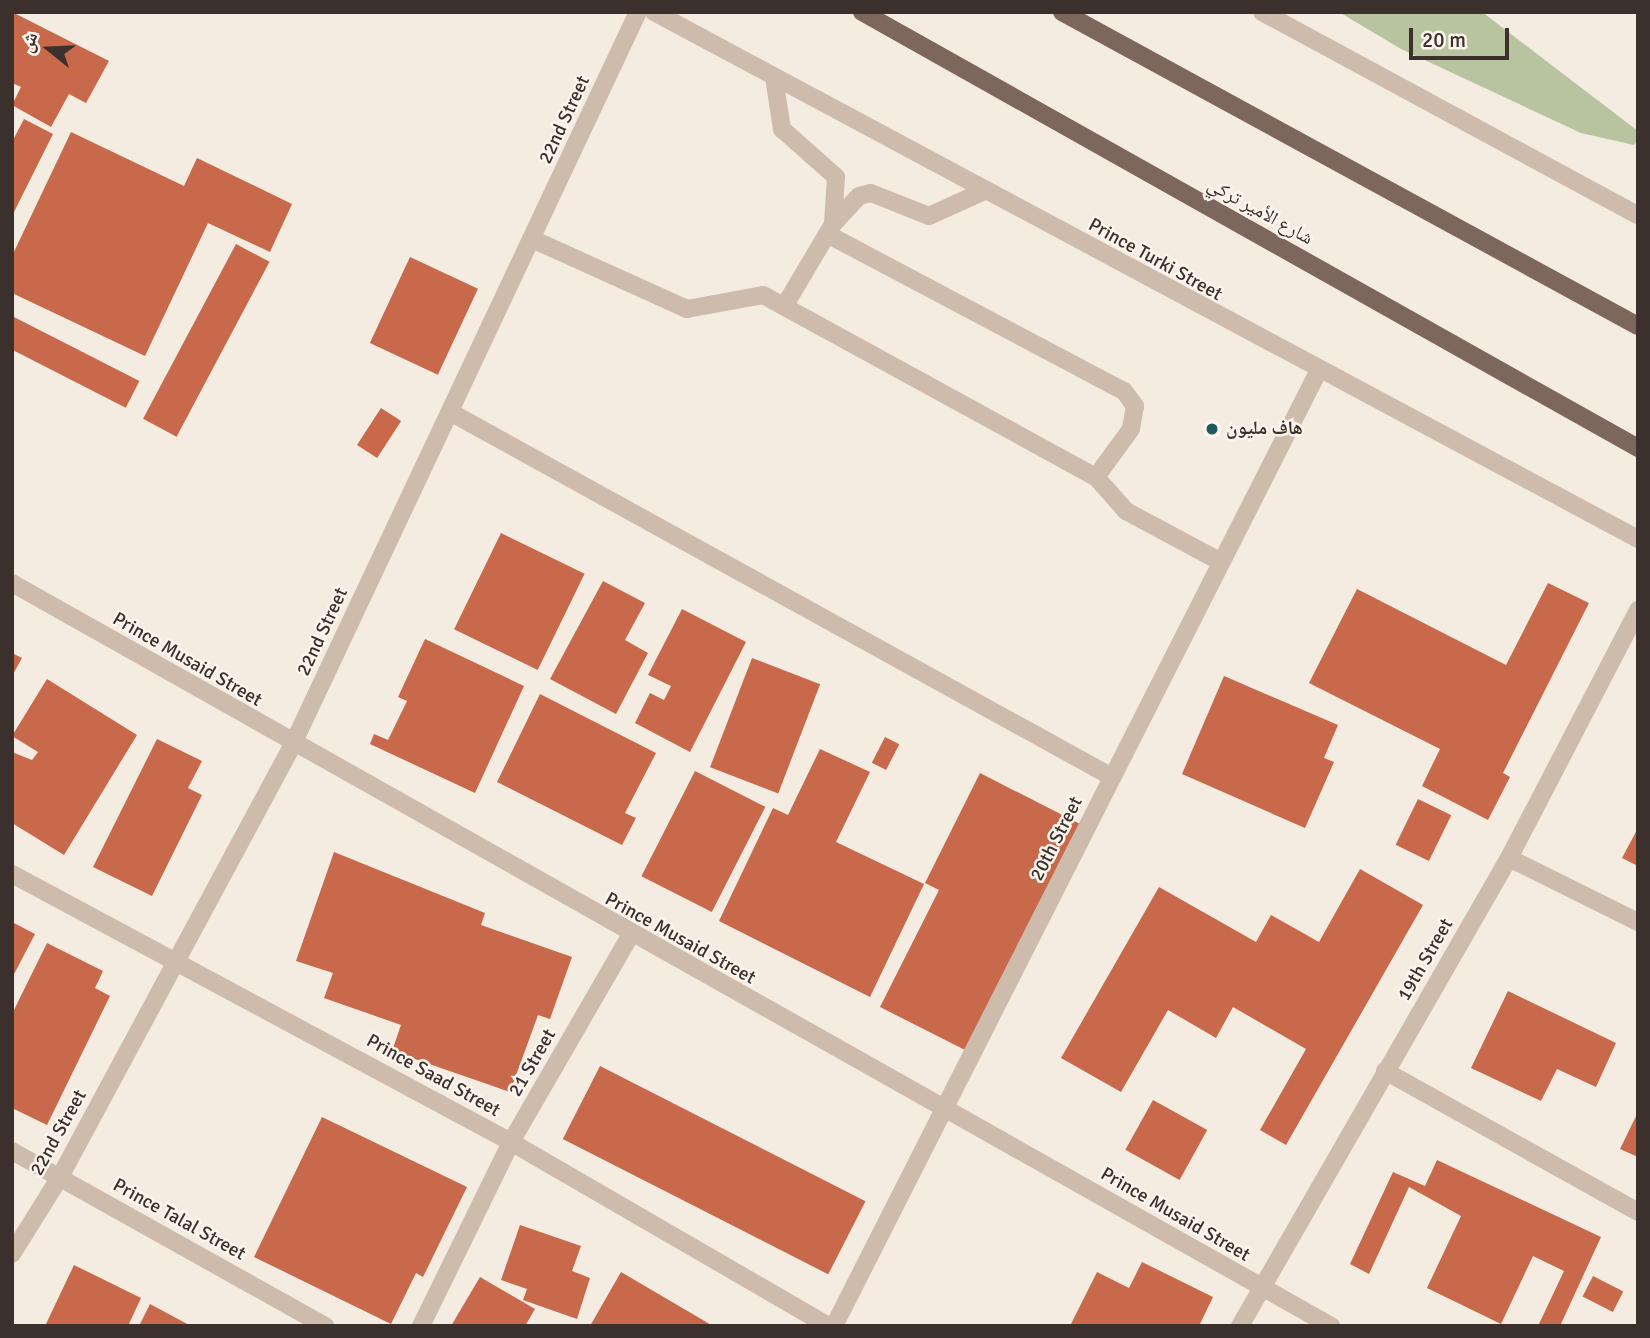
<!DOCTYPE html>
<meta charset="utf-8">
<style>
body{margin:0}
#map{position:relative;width:1650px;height:1338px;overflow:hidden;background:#f4ebe1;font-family:Signika,"Noto Naskh Arabic",sans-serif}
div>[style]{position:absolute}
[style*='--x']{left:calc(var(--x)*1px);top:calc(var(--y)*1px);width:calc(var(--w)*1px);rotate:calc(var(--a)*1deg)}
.green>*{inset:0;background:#b8c4a0}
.building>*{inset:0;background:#c8694b;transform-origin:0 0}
.minor>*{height:18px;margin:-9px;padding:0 9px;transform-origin:9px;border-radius:9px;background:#cdbbac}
.major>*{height:18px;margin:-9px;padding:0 9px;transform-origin:9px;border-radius:9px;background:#7d675c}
.dots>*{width:19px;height:19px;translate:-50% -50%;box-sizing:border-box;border:4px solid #fbf5ee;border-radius:50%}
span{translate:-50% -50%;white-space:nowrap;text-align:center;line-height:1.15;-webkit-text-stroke:5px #fbf5ee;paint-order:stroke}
.street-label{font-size:19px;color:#3b302b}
.poi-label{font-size:19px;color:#3b302b;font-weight:700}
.left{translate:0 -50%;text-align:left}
.frame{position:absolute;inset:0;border:14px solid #3b302b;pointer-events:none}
.north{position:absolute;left:14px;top:14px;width:70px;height:70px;-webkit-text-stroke:5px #fbf5ee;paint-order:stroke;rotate:288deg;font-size:19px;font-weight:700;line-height:28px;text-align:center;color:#3b302b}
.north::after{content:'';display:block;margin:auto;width:24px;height:32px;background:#3b302b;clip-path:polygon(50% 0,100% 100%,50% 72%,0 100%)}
.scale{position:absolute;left:1409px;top:28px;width:100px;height:32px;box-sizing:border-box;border:4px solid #3b302b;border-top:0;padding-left:9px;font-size:21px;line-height:24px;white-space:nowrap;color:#3b302b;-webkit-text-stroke:5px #fbf5ee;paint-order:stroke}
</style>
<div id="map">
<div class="green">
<i style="clip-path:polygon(1339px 12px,1482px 12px,1638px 131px,1638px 140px,1634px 145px,1581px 133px,1401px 49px)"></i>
</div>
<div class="building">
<i style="clip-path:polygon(12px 12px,109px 61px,86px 103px,69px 94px,51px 127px,12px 105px,21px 87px,12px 83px)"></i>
<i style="clip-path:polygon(24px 119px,53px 134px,12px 216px,12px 142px)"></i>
<i style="clip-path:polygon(71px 132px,184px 186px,197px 158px,292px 204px,270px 252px,208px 223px,145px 356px,12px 293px,12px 256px)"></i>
<i style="left:236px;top:244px;width:38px;height:198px;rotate:28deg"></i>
<i style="left:410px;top:257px;width:75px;height:95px;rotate:25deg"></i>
<i style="left:12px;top:316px;width:143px;height:30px;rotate:27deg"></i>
<i style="left:381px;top:408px;width:24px;height:44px;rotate:33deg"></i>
<i style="left:501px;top:533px;width:93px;height:107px;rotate:26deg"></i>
<i style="clip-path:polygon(603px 581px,645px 603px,625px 640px,648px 653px,616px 714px,550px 679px)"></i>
<i style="clip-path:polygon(1548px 583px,1589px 603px,1503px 773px,1510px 777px,1488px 820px,1422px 786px,1440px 749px,1309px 683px,1357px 589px,1506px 665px)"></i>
<i style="clip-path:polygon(682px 609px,746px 642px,690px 752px,635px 723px,650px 693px,664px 700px,671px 686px,648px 675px)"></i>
<i style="clip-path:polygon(425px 639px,524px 686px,475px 793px,370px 744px,374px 734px,388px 740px,407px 701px,398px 697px)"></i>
<i style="clip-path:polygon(12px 653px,22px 658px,12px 676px)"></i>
<i style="left:752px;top:658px;width:73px;height:117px;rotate:21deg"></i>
<i style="clip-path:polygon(1224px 676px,1338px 725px,1324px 758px,1334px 762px,1305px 828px,1182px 774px)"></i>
<i style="clip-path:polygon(47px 679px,137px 735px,64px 855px,12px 823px,12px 752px,32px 760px,38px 752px,12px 736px)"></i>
<i style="clip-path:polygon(540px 694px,656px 753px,625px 813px,636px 818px,622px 845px,497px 782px)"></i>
<i style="left:885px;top:737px;width:16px;height:29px;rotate:27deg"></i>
<i style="clip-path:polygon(157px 739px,202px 761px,188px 788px,202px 795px,152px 896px,93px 867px)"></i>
<i style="clip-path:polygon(820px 749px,870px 772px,836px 842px,924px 884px,870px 997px,719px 921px,773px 808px,788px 815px)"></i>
<i style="left:695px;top:771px;width:79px;height:118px;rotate:27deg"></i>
<i style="clip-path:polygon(980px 773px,1080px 824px,969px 1052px,880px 1007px,939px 890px,925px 883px)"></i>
<i style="left:1418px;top:799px;width:37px;height:51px;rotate:26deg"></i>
<i style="clip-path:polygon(1638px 828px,1638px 866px,1622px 858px)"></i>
<i style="clip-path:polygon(334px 852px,485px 913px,481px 925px,572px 957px,550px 1019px,538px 1015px,510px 1092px,392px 1051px,401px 1025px,324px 998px,333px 973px,296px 961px)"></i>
<i style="clip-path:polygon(1360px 869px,1423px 905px,1286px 1145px,1260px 1130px,1306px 1049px,1233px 1007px,1216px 1038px,1168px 1010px,1121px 1092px,1061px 1058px,1159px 887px,1256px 942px,1271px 915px,1319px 942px)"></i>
<i style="clip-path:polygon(12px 922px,35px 934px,12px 978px)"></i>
<i style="clip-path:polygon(47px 943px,103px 971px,95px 988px,110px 996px,47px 1125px,12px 1108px,12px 1014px)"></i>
<i style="clip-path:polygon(1508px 991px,1616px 1043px,1596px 1087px,1557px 1069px,1541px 1101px,1471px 1068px)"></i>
<i style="left:600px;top:1066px;width:298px;height:82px;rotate:27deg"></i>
<i style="left:1153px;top:1100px;width:62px;height:57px;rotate:29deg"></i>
<i style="clip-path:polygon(1638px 1112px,1638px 1157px,1620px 1149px)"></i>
<i style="clip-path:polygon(322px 1117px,467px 1187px,423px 1277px,416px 1273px,391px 1324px,254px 1257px)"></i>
<i style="clip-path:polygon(1437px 1160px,1601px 1237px,1560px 1326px,1538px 1326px,1564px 1271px,1533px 1256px,1501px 1324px,1427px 1288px,1461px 1216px,1409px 1187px,1369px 1274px,1350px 1264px,1393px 1172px,1425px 1186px)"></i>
<i style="clip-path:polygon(520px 1225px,581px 1246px,572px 1271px,590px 1278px,577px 1319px,523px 1300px,527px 1289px,501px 1280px)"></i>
<i style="clip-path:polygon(1142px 1262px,1213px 1297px,1199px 1326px,1070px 1326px,1097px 1272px,1129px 1288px)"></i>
<i style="clip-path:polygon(74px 1265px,141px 1298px,128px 1326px,45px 1326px)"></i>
<i style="clip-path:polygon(621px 1272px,713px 1326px,590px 1326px)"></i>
<i style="left:1593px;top:1276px;width:34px;height:23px;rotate:27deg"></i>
<i style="clip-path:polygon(480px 1277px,535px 1309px,525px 1326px,451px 1326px)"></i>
<i style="clip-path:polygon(150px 1304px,191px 1326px,139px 1326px)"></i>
</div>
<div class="minor">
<i style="--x:654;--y:12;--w:1116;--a:28.17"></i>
<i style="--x:1262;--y:12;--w:427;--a:28.4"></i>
<i style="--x:774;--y:77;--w:53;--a:81.3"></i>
<i style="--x:782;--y:129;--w:72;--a:41.6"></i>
<i style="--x:836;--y:177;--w:47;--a:93.7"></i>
<i style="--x:833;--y:224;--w:38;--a:-47"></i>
<i style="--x:859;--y:196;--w:12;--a:-14"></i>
<i style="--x:871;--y:193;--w:62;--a:21.6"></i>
<i style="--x:929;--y:216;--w:60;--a:-24.4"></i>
<i style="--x:827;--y:234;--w:336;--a:27.9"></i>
<i style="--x:1124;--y:391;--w:19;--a:54"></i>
<i style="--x:1135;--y:406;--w:23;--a:100"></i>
<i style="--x:1131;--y:429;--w:59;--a:126.1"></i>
<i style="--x:532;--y:239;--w:170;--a:24.3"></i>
<i style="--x:687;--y:309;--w:77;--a:-10.4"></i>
<i style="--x:763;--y:295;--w:379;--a:28.7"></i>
<i style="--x:1096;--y:477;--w:45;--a:48.6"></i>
<i style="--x:1126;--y:511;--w:108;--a:28.2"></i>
<i style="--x:785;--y:305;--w:94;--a:-59.3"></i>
<i style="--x:450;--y:412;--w:756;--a:28.87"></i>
<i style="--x:12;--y:583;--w:1514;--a:29.39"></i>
<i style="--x:1509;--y:858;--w:144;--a:26.4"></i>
<i style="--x:12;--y:874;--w:566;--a:28.24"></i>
<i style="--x:511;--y:1142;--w:367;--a:30.1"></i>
<i style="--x:1385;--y:1071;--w:290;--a:29.1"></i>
<i style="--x:12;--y:1151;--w:359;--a:29.2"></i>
<i style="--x:12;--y:1254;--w:91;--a:-58.1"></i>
<i style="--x:60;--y:1177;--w:489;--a:-61.7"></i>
<i style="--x:292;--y:746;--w:811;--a:-64.76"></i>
<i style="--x:421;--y:1326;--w:205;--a:-63.9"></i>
<i style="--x:511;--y:1142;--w:238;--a:-60"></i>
<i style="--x:834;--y:1326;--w:1070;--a:-63.1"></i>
<i style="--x:1240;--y:1326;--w:540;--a:-60.11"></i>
<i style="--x:1509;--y:858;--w:280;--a:-62.5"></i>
</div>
<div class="major">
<i style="--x:862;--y:12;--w:890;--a:29.33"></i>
<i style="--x:1062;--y:12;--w:656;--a:28.6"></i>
</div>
<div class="dots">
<i style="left:1212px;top:429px;background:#1f5a5e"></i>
</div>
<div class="street-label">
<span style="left:565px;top:120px;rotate:-65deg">22nd Street</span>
<span style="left:1260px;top:212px;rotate:29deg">شارع الأمير تركي</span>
<span style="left:1155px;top:260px;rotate:29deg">Prince Turki Street</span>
<span style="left:323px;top:632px;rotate:-65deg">22nd Street</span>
<span style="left:187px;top:660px;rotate:30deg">Prince Musaid Street</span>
<span style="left:1057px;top:839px;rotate:-63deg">20th Street</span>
<span style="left:680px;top:939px;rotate:29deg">Prince Musaid Street</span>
<span style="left:1426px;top:960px;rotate:-60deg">19th Street</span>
<span style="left:533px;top:1063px;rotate:-60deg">21 Street</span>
<span style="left:433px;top:1076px;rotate:29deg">Prince Saad Street</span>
<span style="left:59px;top:1133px;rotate:-61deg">22nd Street</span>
<span style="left:1175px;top:1215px;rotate:30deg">Prince Musaid Street</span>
<span style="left:179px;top:1220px;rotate:29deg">Prince Talal Street</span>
</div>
<div class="poi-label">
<span class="left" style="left:1226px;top:429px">هاف مليون</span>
</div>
<div class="frame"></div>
<div class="north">ش</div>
<div class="scale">20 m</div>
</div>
